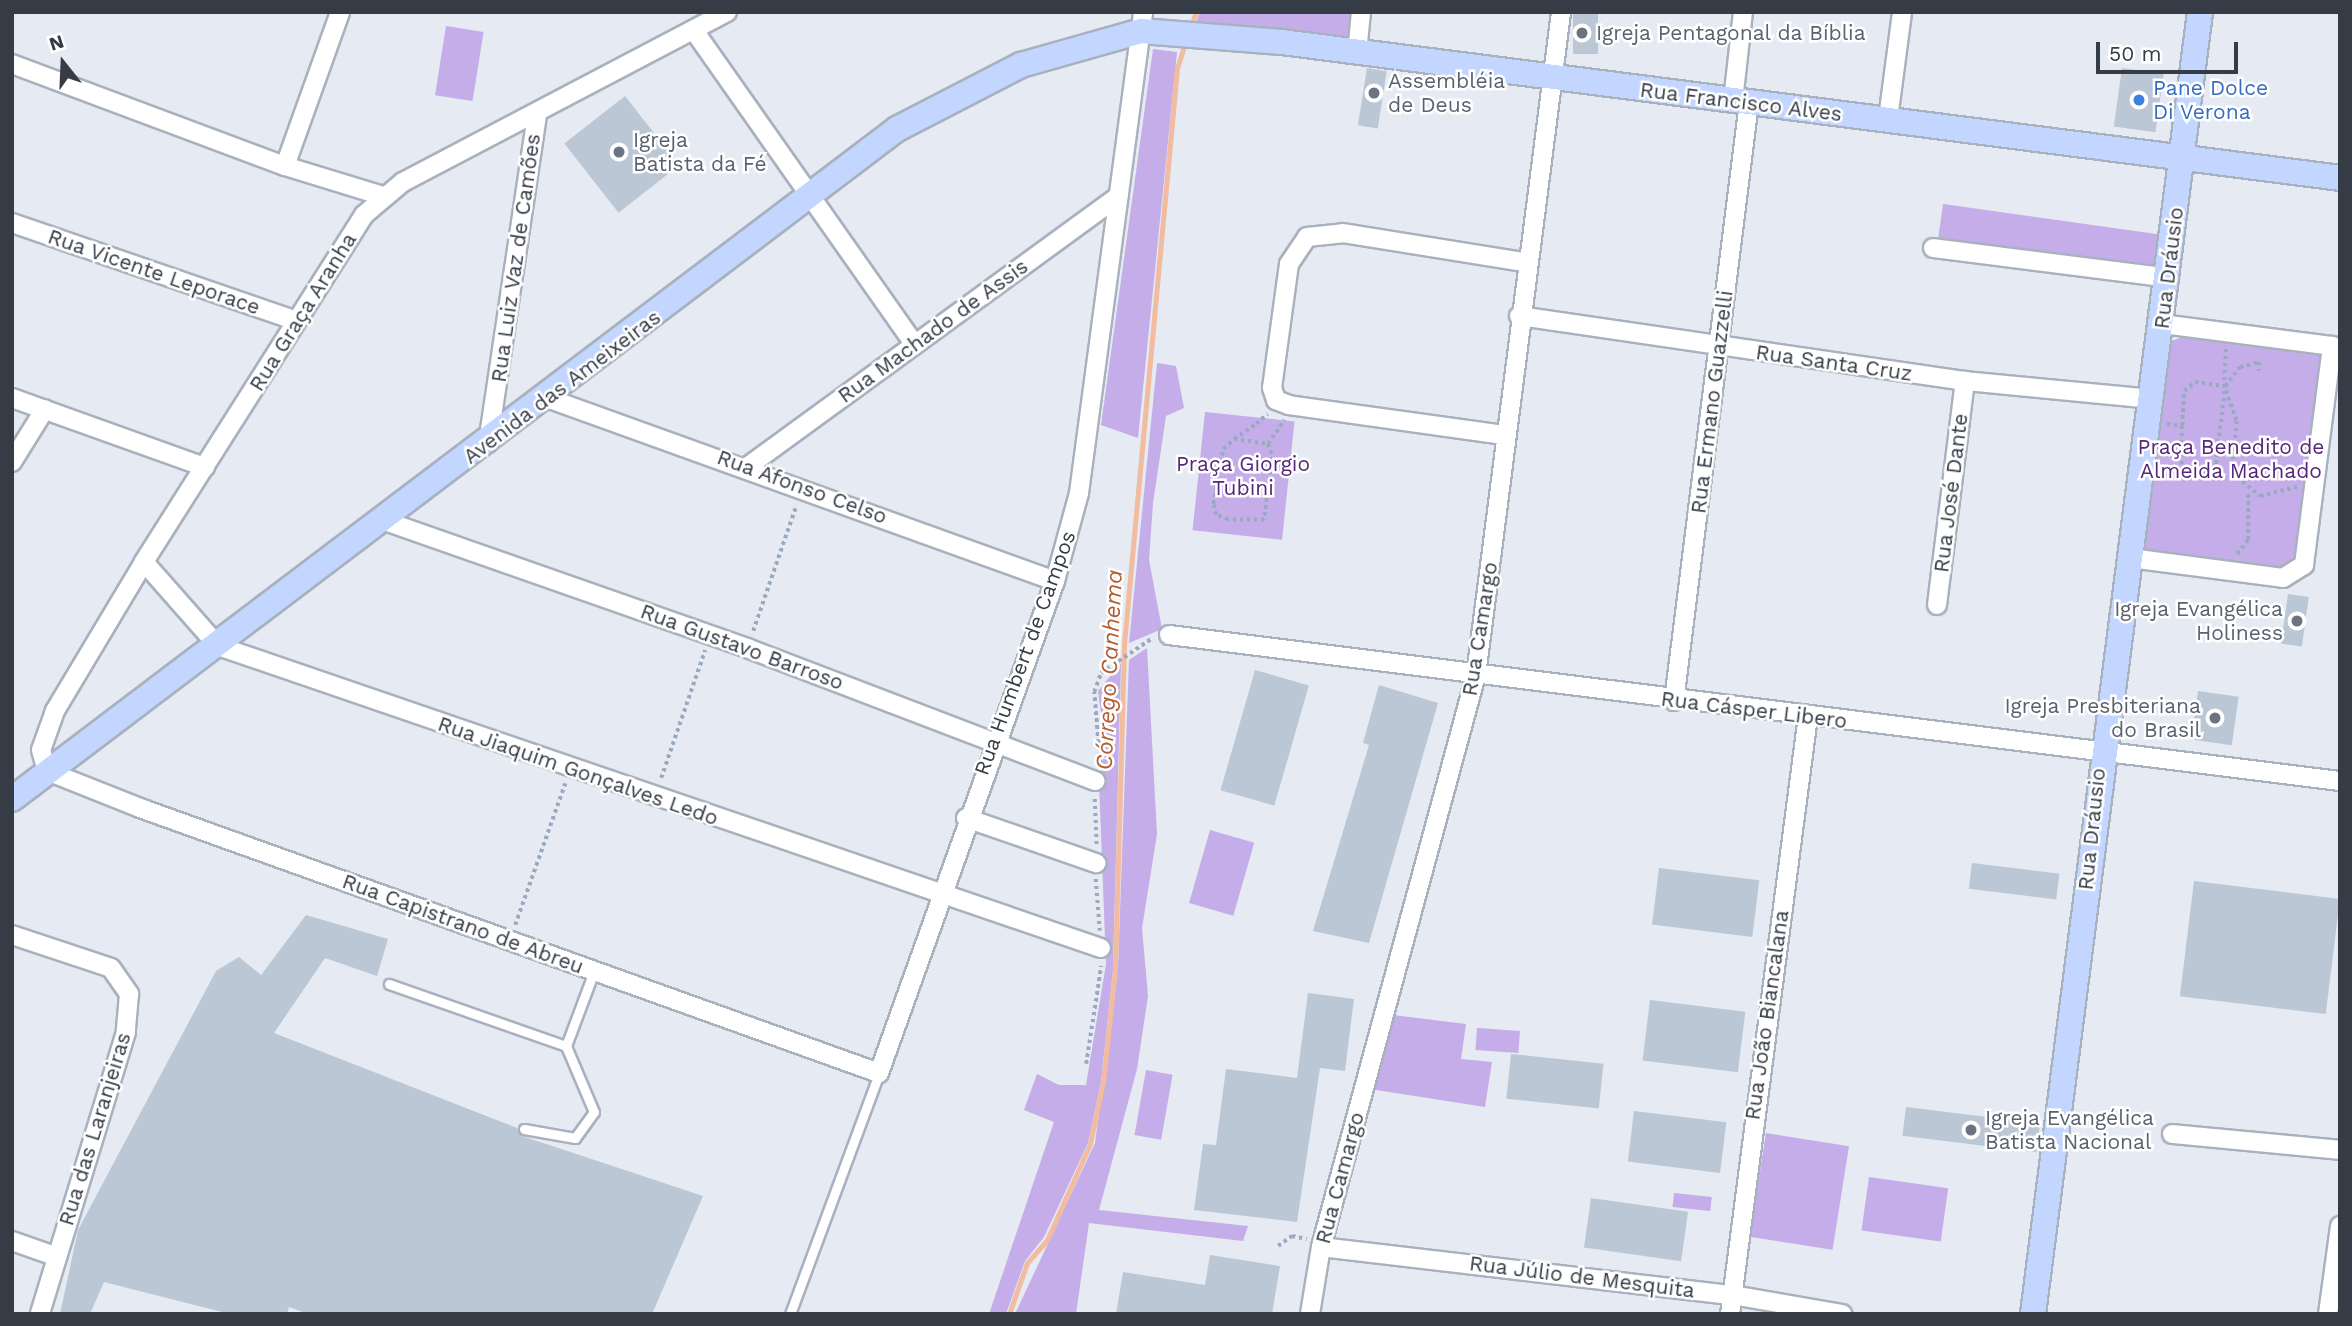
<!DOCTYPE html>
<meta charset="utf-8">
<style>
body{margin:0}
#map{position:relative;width:2352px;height:1326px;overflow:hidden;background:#e5eaf3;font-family:"Work Sans",sans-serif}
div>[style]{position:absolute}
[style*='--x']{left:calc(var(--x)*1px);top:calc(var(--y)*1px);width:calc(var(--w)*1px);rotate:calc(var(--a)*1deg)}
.green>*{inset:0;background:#c4ade8;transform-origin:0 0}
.stream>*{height:5px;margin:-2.5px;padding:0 2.5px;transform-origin:2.5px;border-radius:2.5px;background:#f1bca0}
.building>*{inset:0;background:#bbc7d5;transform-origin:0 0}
.path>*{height:3.5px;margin-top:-1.75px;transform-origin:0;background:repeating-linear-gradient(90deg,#99aac0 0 3.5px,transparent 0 7px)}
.roads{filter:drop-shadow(2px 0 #a8b1be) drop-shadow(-2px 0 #a8b1be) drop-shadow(0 2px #a8b1be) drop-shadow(0 -2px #a8b1be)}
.lane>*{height:9px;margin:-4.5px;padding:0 4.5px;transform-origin:4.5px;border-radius:4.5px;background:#fff}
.street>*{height:18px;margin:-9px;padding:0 9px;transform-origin:9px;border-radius:9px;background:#fff}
.secondary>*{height:24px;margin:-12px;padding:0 12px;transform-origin:12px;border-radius:12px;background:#c3d6ff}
.dots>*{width:19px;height:19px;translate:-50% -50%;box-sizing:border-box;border:4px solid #fff;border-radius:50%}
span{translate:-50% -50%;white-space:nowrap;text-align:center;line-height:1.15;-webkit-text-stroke:5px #fff;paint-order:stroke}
.worship-label{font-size:21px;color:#5b616d}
.left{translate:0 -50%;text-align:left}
.right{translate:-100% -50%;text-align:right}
.shop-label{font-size:21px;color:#366cbe}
.street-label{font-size:21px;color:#353c46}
.park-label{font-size:21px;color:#542778}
.water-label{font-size:23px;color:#b35c2d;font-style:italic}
.frame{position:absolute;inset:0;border:14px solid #353c46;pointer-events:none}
.north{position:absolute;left:28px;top:28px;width:70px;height:70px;-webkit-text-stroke:5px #fff;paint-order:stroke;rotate:342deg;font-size:19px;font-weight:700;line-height:28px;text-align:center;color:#353c46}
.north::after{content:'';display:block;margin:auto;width:24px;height:32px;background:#353c46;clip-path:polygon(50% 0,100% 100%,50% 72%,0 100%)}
.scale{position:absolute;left:2096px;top:42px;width:142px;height:32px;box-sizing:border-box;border:4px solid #353c46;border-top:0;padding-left:9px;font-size:21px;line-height:24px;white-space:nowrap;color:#353c46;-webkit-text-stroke:5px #fff;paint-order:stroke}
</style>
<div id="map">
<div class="green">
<i style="clip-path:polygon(1200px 12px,1352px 12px,1348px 49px,1195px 25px)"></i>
<i style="left:446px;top:26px;width:38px;height:70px;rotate:9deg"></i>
<i style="clip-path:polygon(1153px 49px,1177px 52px,1138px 438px,1101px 425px)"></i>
<i style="left:1943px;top:204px;width:217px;height:36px;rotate:8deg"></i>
<i style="clip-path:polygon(2194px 333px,2328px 348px,2299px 572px,2137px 554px,2162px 363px,2171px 341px)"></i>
<i style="clip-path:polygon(1157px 363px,1176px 366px,1184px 408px,1166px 416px,1153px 503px,1149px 560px,1162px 629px,1129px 643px)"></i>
<i style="left:1205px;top:412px;width:90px;height:119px;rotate:6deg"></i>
<i style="clip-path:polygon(1147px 648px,1157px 834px,1142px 928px,1148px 996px,1137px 1069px,1099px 1210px,1248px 1226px,1243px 1241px,1089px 1223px,1076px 1314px,1015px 1314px,1095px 1143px,1118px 967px,1129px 660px)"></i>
<i style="clip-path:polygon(1121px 663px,1113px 970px,1101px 1082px,1088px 1143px,1044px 1237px,1025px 1261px,1006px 1314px,989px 1314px,1054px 1122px,1024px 1110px,1037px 1074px,1059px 1085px,1086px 1085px,1106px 964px,1099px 782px,1105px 743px,1098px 691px)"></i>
<i style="left:1210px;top:830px;width:46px;height:76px;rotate:16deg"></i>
<i style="clip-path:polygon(1393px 1015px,1466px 1024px,1461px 1059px,1492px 1062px,1485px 1107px,1370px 1089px)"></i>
<i style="left:1477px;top:1028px;width:43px;height:22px;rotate:4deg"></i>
<i style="left:1146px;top:1070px;width:27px;height:66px;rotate:10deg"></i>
<i style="left:1766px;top:1133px;width:84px;height:105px;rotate:9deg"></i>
<i style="left:1869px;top:1177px;width:80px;height:54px;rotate:8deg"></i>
<i style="left:1674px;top:1193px;width:38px;height:14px;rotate:6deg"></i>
</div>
<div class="stream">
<i style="--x:1190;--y:29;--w:18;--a:-71"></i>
<i style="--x:1009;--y:1314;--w:54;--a:-70.6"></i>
<i style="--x:1027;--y:1263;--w:30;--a:-49"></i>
<i style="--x:1047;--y:1240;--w:105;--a:-65.9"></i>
<i style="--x:1090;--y:1144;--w:63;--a:-78.2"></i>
<i style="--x:1103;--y:1082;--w:114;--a:-83.9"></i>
<i style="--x:1115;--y:969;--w:325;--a:-88.4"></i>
<i style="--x:1124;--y:644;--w:578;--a:-84.74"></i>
<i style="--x:1177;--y:68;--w:28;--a:-72"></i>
</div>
<div class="building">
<i style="left:1573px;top:12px;width:25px;height:42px"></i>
<i style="left:1367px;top:68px;width:20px;height:58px;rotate:9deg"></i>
<i style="left:2122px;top:68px;width:42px;height:59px;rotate:8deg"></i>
<i style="left:625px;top:96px;width:88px;height:77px;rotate:52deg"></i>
<i style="left:2288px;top:594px;width:21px;height:50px;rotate:8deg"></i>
<i style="left:1255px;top:670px;width:56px;height:125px;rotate:16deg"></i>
<i style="clip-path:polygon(1379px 685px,1438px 703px,1369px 943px,1313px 931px,1369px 745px,1363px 743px)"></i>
<i style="left:2198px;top:691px;width:41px;height:49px;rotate:8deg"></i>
<i style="left:1972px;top:863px;width:88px;height:26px;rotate:7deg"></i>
<i style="left:1659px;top:868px;width:101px;height:57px;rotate:7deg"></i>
<i style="left:2194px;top:881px;width:147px;height:116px;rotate:7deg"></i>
<i style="clip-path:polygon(306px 915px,388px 939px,377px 976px,325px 958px,274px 1033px,517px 1128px,522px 1136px,703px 1196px,652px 1314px,308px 1314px,289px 1307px,287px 1314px,230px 1314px,104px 1282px,90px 1314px,60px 1314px,78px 1230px,216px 971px,239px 957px,261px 975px)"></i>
<i style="clip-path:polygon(1308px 993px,1354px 999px,1345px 1071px,1320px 1068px,1297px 1222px,1194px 1210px,1203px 1144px,1216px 1145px,1226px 1069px,1297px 1078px)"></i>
<i style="left:1650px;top:1000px;width:96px;height:61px;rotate:7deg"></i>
<i style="left:1511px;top:1054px;width:93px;height:45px;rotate:6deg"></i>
<i style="left:1906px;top:1107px;width:135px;height:29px;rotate:7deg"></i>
<i style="left:1634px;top:1111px;width:93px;height:51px;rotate:7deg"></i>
<i style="left:1591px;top:1198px;width:98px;height:50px;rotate:8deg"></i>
<i style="clip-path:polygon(1210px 1255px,1280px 1266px,1272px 1314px,1116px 1314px,1123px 1272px,1205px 1285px)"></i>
</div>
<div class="path">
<i style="--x:2226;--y:349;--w:35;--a:93"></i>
<i style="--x:2224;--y:384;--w:39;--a:71"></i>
<i style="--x:2237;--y:421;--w:51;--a:95.6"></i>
<i style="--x:2232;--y:472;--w:37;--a:41"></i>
<i style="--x:2260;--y:496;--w:38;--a:-14"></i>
<i style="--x:2167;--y:424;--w:15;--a:8"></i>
<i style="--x:2182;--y:426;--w:35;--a:-87"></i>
<i style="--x:2184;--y:391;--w:14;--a:-39"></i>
<i style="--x:2195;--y:382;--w:30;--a:8"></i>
<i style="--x:2182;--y:426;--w:43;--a:90"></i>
<i style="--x:2182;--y:469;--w:14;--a:25"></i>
<i style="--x:2195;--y:475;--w:20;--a:-11"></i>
<i style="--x:2215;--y:471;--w:86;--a:-83.3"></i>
<i style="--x:2225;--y:386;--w:24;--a:-52"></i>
<i style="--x:2240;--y:367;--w:20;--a:-15"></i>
<i style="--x:2259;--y:362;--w:9;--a:90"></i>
<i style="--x:1234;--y:439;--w:34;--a:8"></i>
<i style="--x:1268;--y:444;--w:14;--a:69"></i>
<i style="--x:1273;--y:457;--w:64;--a:98.1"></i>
<i style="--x:1264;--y:520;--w:36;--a:180"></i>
<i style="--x:1228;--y:520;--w:13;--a:-157"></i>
<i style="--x:1216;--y:515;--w:11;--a:-105"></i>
<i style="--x:1213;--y:504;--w:56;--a:-79.7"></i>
<i style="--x:1223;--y:449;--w:15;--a:-42"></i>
<i style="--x:1234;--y:439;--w:27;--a:-34"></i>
<i style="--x:1256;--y:424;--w:15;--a:-42"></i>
<i style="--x:1268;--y:444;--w:29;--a:-56"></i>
<i style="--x:2237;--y:554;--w:18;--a:-52"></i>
<i style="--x:2248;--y:540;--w:48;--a:-90"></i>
<i style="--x:753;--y:631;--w:132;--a:-71"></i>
<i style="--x:1100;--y:764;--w:72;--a:-94.8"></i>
<i style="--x:1094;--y:692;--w:20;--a:-70"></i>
<i style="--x:1101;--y:673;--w:60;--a:-34.2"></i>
<i style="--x:661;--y:778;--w:135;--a:-71"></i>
<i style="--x:1095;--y:799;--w:48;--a:87.6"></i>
<i style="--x:1096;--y:879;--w:52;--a:85.6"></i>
<i style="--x:515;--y:925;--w:150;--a:-70.5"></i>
<i style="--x:1086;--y:1064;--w:99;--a:-81.3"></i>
<i style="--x:1278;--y:1246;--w:17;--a:-36"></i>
<i style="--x:1292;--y:1236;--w:15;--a:11"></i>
</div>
<div class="roads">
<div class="lane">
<i style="--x:389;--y:984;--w:188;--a:19.3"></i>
<i style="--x:524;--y:1129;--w:52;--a:10"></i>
<i style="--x:575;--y:1138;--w:32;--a:-54"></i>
<i style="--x:594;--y:1112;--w:72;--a:-113"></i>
<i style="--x:566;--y:1046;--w:80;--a:-69.5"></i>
<i style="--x:790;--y:1314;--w:257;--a:-69.7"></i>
</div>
<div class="street">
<i style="--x:727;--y:12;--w:366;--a:152.3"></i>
<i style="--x:403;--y:182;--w:51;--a:139.8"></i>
<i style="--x:364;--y:215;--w:411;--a:122.4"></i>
<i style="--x:144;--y:562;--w:174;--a:120.9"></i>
<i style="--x:55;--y:711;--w:41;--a:109.7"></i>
<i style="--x:41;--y:750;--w:22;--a:74"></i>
<i style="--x:47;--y:771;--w:100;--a:21.7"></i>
<i style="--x:140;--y:808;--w:785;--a:19.73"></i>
<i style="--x:879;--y:1073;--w:523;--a:-70.32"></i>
<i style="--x:1055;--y:581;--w:91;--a:-74.7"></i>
<i style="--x:1079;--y:493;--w:485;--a:-82.4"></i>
<i style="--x:695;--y:32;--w:381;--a:54.9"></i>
<i style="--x:1357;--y:53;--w:41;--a:-84.4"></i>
<i style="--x:12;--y:64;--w:291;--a:20.5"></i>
<i style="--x:285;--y:166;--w:102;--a:17"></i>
<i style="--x:1733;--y:101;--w:90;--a:-83.6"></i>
<i style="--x:1888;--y:119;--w:108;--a:-82.5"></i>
<i style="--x:285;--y:166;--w:164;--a:-70.3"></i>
<i style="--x:12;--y:223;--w:300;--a:19"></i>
<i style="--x:1933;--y:248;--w:238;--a:7.2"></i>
<i style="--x:1519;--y:316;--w:451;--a:8.3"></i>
<i style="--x:1965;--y:381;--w:187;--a:5.5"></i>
<i style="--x:12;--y:398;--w:205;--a:19.7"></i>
<i style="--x:547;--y:398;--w:540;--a:19.81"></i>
<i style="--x:1504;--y:435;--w:217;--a:-172.1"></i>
<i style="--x:1289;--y:405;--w:14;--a:-159"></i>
<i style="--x:1276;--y:400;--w:13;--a:-108"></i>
<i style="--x:1272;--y:388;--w:125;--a:-82.2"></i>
<i style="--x:1289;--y:264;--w:32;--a:-56"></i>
<i style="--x:1307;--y:237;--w:36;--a:-6"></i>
<i style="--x:1343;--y:233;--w:184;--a:9.1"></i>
<i style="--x:488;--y:443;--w:332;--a:-81.5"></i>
<i style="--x:12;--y:462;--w:62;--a:-58.1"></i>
<i style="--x:747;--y:467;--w:460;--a:-36.1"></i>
<i style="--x:385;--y:521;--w:384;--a:19.3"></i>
<i style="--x:747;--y:648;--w:373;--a:20.9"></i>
<i style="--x:2130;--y:558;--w:154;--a:7.4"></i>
<i style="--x:2283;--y:578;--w:25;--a:-32"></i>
<i style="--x:2304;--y:565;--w:221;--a:-82.7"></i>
<i style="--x:2332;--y:346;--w:171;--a:-172.6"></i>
<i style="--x:144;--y:562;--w:112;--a:48.6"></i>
<i style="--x:218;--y:646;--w:933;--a:18.88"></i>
<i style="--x:1937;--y:605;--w:226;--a:-82.9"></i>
<i style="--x:1169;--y:635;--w:1180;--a:7.11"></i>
<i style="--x:1674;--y:701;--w:603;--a:-82.85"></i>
<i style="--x:966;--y:818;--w:138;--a:19.1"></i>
<i style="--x:12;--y:935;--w:104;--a:18.4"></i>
<i style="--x:111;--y:968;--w:32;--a:55"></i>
<i style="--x:129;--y:994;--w:38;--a:95"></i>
<i style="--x:126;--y:1032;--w:295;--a:107"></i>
<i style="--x:2172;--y:1134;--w:169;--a:5.4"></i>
<i style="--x:12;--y:1241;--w:46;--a:19.2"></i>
<i style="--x:1321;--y:1247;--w:414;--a:6.7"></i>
<i style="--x:1732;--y:1295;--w:112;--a:9.8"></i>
<i style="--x:1310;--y:1314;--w:68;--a:-80.7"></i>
<i style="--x:1321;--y:1247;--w:593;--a:-74.84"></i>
<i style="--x:1476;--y:675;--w:668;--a:-82.69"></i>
<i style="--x:1730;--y:1314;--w:603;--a:-82.57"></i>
<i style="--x:2328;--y:1314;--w:89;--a:-82.2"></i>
</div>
<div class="secondary">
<i style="--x:12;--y:799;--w:1110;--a:-37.13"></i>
<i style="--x:897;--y:129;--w:140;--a:-27.3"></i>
<i style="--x:1021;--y:65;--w:125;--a:-15.8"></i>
<i style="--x:1141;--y:31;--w:141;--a:4.5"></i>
<i style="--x:1282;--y:42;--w:1067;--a:7.32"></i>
<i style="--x:2033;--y:1314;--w:1313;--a:-82.69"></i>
</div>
</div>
<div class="dots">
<i style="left:1582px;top:33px;background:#6b7280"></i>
<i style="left:1374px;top:93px;background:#6b7280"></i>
<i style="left:2139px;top:100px;background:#3f7fe0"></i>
<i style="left:619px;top:152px;background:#6b7280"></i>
<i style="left:2297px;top:621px;background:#6b7280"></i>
<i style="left:2215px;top:718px;background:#6b7280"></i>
<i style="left:1971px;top:1130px;background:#6b7280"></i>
</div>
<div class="worship-label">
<span class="left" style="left:1596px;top:33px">Igreja Pentagonal da Bíblia</span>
<span class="left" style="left:1388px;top:93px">Assembléia<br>de Deus</span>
<span class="left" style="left:633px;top:152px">Igreja<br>Batista da Fé</span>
<span class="right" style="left:2283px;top:621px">Igreja Evangélica<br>Holiness</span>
<span class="right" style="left:2201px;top:718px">Igreja Presbiteriana<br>do Brasil</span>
<span class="left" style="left:1985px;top:1130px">Igreja Evangélica<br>Batista Nacional</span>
</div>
<div class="shop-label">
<span class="left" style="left:2153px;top:100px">Pane Dolce<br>Di Verona</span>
</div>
<div class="street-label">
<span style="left:1741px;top:102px;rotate:7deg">Rua Francisco Alves</span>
<span style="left:516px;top:258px;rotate:-82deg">Rua Luiz Vaz de Camões</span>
<span style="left:2169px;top:268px;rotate:-83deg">Rua Dráusio</span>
<span style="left:154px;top:272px;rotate:19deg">Rua Vicente Leporace</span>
<span style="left:303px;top:312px;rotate:-58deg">Rua Graça Aranha</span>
<span style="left:933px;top:331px;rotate:-36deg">Rua Machado de Assis</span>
<span style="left:1834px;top:363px;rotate:8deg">Rua Santa Cruz</span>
<span style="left:562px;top:387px;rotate:-37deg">Avenida das Ameixeiras</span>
<span style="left:1712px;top:402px;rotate:-83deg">Rua Ermano Guazzelli</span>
<span style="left:802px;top:487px;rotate:20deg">Rua Afonso Celso</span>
<span style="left:1951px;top:493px;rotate:-83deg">Rua José Dante</span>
<span style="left:1480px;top:629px;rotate:-81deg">Rua Camargo</span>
<span style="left:742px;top:647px;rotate:20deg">Rua Gustavo Barroso</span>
<span style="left:1025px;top:653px;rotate:-70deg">Rua Humbert de Campos</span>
<span style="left:1754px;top:710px;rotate:7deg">Rua Cásper Libero</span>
<span style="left:578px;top:771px;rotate:19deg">Rua Jiaquim Gonçalves Ledo</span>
<span style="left:2092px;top:829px;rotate:-84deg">Rua Dráusio</span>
<span style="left:463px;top:924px;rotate:20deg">Rua Capistrano de Abreu</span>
<span style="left:1767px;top:1015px;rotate:-82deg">Rua João Biancalana</span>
<span style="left:95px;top:1129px;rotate:-73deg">Rua das Laranjeiras</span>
<span style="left:1340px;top:1178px;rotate:-75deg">Rua Camargo</span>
<span style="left:1582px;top:1277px;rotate:7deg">Rua Júlio de Mesquita</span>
</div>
<div class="park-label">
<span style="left:2231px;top:459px">Praça Benedito de<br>Almeida Machado</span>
<span style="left:1243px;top:476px">Praça Giorgio<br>Tubini</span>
</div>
<div class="water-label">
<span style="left:1110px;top:670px;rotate:-87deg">Córrego Canhema</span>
</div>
<div class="frame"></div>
<div class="north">N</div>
<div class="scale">50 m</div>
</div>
